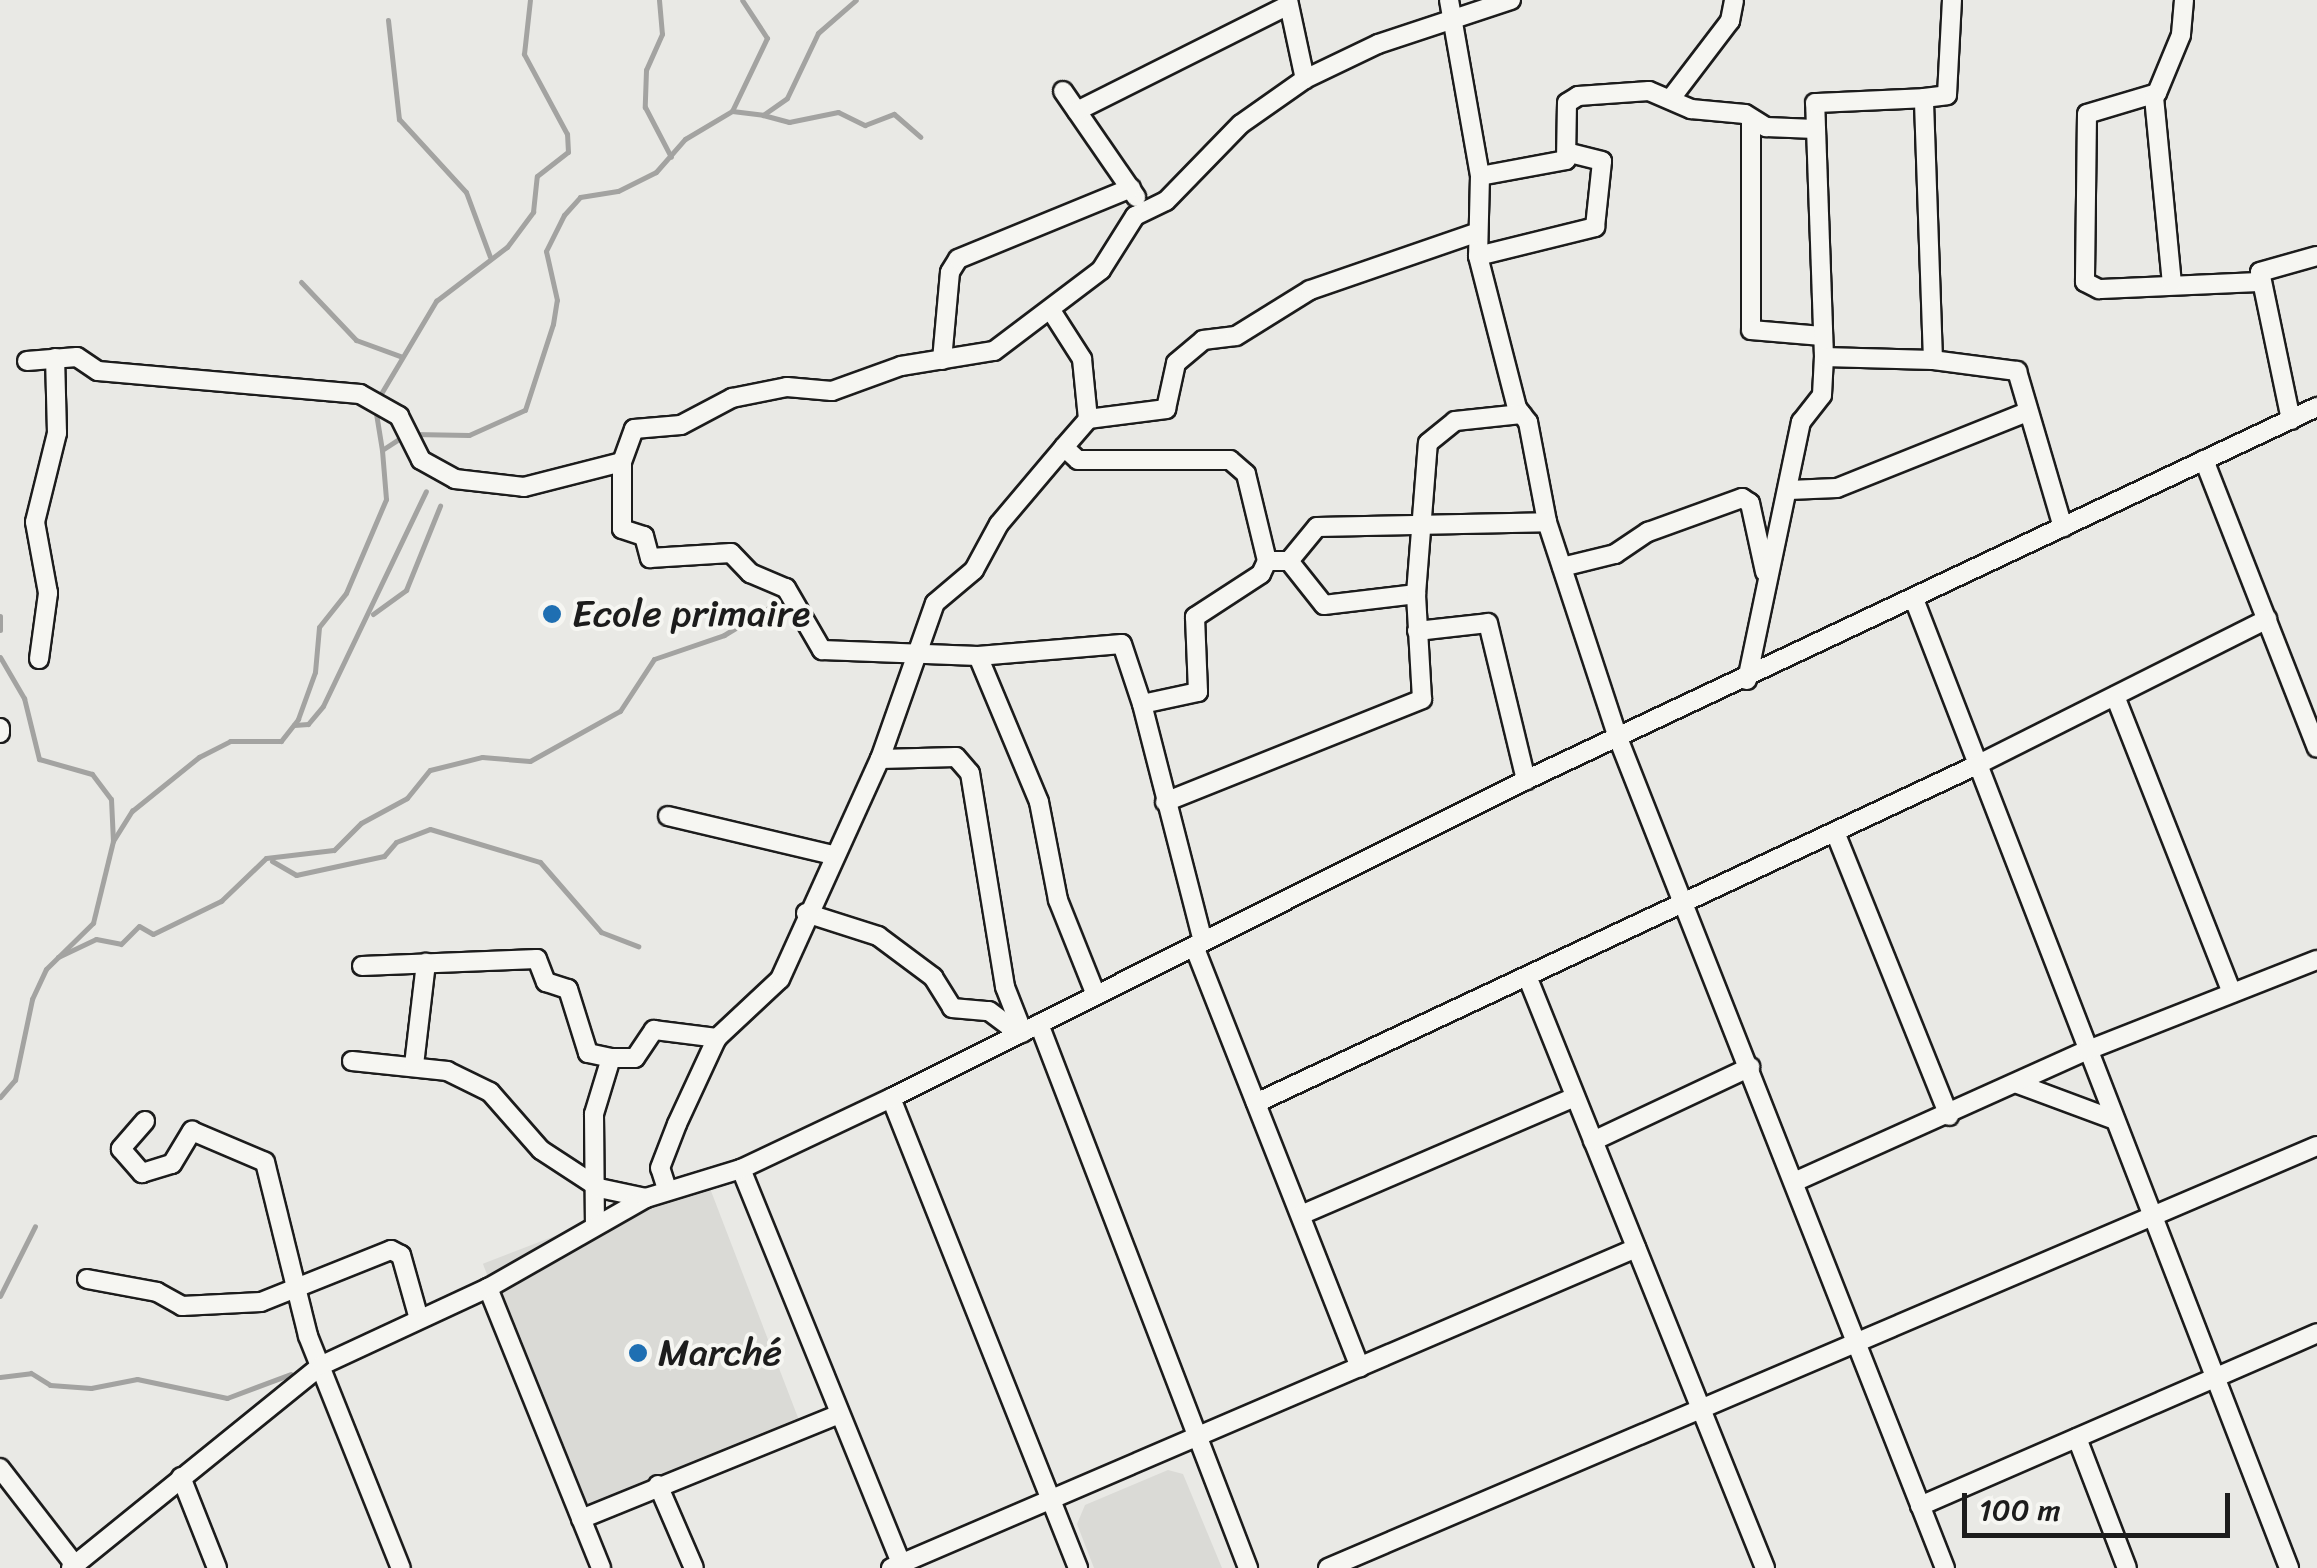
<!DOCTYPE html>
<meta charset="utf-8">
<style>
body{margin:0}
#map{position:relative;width:2317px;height:1568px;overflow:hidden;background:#e9e9e5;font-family:Sriracha,sans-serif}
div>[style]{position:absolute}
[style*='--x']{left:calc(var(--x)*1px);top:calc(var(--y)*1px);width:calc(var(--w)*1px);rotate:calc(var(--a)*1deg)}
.built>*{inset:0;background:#dadad6;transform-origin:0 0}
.stream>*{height:5px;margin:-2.5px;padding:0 2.5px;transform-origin:2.5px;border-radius:2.5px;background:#a3a3a1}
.roads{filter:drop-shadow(2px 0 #1c1c1c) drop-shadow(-2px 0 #1c1c1c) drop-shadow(0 2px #1c1c1c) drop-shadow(0 -2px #1c1c1c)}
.minor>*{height:18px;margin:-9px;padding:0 9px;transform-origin:9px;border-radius:9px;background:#f6f6f2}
.dots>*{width:28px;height:28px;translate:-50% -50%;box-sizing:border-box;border:5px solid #f6f6f2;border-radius:50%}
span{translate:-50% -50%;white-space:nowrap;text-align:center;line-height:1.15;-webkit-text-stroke:8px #f6f6f2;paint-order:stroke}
.poi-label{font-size:38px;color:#1c1c1c}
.left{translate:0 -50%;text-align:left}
.scale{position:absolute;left:1962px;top:1493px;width:268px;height:45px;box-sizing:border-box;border:5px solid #1c1c1c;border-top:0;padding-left:12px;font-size:30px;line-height:35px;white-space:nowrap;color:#1c1c1c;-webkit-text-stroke:8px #f6f6f2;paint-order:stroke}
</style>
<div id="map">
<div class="built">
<i style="left:706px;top:1178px;width:263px;height:239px;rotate:69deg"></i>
<i style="clip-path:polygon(1168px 1470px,1183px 1474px,1222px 1568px,1094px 1568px,1077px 1524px,1085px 1505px)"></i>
</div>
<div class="stream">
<i style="--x:659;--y:0;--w:34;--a:85"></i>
<i style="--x:662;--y:34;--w:39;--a:114"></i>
<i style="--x:646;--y:70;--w:37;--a:92"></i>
<i style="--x:645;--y:107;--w:56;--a:62.5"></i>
<i style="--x:388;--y:20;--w:100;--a:83.7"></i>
<i style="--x:399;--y:119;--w:99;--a:47.5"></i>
<i style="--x:466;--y:192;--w:69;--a:69.7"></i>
<i style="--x:732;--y:111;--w:81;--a:-64.4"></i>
<i style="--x:767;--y:38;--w:45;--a:-123.3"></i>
<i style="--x:763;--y:115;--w:27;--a:15"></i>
<i style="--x:789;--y:122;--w:50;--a:-11.5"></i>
<i style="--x:838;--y:112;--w:30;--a:26"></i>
<i style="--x:865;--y:125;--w:31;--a:-21"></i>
<i style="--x:894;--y:114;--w:35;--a:41"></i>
<i style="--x:301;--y:282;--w:80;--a:46.5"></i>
<i style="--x:356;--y:340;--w:47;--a:20"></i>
<i style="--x:379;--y:397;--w:112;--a:-59.3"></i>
<i style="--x:436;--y:301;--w:89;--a:-37.3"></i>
<i style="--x:507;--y:247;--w:44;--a:-53.4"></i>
<i style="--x:533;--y:212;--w:36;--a:-84"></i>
<i style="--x:537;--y:176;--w:39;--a:-38"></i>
<i style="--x:568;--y:152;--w:18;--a:-93"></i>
<i style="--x:567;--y:134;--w:91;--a:-118.3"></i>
<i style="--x:524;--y:54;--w:54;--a:-83.7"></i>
<i style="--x:375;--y:407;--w:44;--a:80.8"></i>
<i style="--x:413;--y:434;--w:56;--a:1"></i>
<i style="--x:469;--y:435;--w:61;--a:-24.1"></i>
<i style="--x:525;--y:410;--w:90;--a:-72"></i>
<i style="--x:553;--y:324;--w:24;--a:-81"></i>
<i style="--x:557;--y:300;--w:50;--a:-102.7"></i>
<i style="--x:546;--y:251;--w:40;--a:-63.4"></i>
<i style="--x:564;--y:215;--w:24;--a:-48"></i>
<i style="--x:580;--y:197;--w:38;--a:-9"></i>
<i style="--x:618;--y:191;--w:42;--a:-26.6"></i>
<i style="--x:656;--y:172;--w:44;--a:-48.7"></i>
<i style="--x:685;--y:139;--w:55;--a:-30.8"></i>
<i style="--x:732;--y:111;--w:31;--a:7"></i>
<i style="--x:763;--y:115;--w:29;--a:-35"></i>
<i style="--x:787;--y:98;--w:72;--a:-64.5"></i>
<i style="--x:818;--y:33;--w:50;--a:-41"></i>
<i style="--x:373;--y:614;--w:41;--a:-36"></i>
<i style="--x:406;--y:590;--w:91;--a:-68"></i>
<i style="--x:0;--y:616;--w:14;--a:90"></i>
<i style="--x:0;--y:657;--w:48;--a:59.7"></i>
<i style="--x:24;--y:698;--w:63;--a:76.2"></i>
<i style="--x:39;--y:759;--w:55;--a:15.8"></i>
<i style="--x:92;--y:774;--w:31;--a:53"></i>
<i style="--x:111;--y:799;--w:42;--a:87.3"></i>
<i style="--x:294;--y:725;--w:14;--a:-4"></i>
<i style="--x:308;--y:724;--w:23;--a:-50"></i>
<i style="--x:323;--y:706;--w:238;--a:-64.4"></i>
<i style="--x:272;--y:861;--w:28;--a:30"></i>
<i style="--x:296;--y:875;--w:90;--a:-12.2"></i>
<i style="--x:384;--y:856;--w:18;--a:-49"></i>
<i style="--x:396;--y:842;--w:36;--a:-21"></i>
<i style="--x:430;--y:829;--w:115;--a:16.7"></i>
<i style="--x:540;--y:862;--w:93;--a:48.9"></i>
<i style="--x:601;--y:932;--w:40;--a:21"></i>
<i style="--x:58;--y:957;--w:42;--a:-25.3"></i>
<i style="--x:96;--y:939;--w:25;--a:11"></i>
<i style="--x:121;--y:944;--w:25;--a:-45"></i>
<i style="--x:139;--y:926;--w:16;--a:30"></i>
<i style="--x:153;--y:934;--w:76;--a:-25.9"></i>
<i style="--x:221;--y:901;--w:62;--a:-43.7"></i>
<i style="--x:266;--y:858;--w:68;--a:-6.7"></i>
<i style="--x:334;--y:850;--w:38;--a:-45"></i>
<i style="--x:361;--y:823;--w:52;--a:-28.5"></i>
<i style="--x:407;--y:798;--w:36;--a:-51"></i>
<i style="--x:430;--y:770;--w:54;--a:-14"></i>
<i style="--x:482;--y:757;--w:48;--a:4.8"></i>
<i style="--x:530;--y:761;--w:103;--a:-29.1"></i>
<i style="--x:620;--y:711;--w:62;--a:-56.8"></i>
<i style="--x:654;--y:659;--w:74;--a:-18.9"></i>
<i style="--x:724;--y:635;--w:60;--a:-31.3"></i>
<i style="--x:0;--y:1097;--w:23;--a:-49"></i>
<i style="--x:15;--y:1080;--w:83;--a:-78.1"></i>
<i style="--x:32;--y:999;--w:33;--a:-65"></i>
<i style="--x:46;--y:969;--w:66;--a:-44.4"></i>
<i style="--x:93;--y:923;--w:84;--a:-76.3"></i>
<i style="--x:113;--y:841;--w:36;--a:-58"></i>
<i style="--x:132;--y:811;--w:86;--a:-38.9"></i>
<i style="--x:199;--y:757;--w:35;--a:-27"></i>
<i style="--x:230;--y:741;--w:51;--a:0"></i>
<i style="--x:281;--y:741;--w:28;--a:-52"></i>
<i style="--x:298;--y:719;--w:50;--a:-70.1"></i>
<i style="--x:315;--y:672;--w:45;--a:-84.9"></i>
<i style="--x:319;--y:627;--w:43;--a:-51.5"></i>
<i style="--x:346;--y:593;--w:102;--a:-66.9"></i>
<i style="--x:386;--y:499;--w:49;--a:-94.7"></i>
<i style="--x:382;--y:450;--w:24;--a:-33"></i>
<i style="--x:0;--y:1296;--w:78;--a:-63.4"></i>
<i style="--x:0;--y:1377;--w:31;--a:-7"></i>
<i style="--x:31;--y:1373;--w:22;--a:32"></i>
<i style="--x:50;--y:1385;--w:41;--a:4.2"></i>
<i style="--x:91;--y:1388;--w:47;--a:-11.1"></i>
<i style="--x:137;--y:1379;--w:92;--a:11.9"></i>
<i style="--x:227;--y:1398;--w:68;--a:-20.6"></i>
</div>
<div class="roads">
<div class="minor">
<i style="--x:1288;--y:0;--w:81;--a:77.9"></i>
<i style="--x:1449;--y:0;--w:179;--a:80"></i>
<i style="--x:1480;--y:176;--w:80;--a:91.4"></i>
<i style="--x:1478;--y:256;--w:157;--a:75.6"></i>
<i style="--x:1517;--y:408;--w:18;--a:52"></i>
<i style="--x:1528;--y:422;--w:102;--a:79.2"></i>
<i style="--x:1547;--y:522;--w:227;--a:71.8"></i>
<i style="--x:1618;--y:738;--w:892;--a:68.5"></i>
<i style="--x:2184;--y:0;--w:35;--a:95"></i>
<i style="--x:2181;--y:35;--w:63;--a:112.5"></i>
<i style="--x:2157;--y:93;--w:73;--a:163.3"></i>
<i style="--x:2087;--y:114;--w:168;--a:90.7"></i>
<i style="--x:2085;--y:282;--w:16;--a:27"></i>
<i style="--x:2099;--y:289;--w:162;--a:-2.5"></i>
<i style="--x:1063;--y:91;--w:129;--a:55.4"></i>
<i style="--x:1672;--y:97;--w:96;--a:-52.7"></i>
<i style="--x:1730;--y:21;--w:21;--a:-79"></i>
<i style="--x:2154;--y:97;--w:187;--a:84.5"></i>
<i style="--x:1077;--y:111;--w:235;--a:-26.6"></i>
<i style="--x:1751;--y:122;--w:208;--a:90"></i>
<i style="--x:1751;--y:330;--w:71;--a:4.8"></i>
<i style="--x:1480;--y:176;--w:87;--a:-10.5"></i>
<i style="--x:1566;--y:160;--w:57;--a:-89"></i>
<i style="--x:1567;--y:103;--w:13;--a:-32"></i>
<i style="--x:1578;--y:96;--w:71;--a:-4"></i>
<i style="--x:1649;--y:91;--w:46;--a:23.2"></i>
<i style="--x:1691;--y:109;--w:54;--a:5.3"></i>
<i style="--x:1745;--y:114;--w:25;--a:32"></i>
<i style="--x:1766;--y:127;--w:49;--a:2.3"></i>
<i style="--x:1478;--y:256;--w:121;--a:-13.9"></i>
<i style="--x:1595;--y:227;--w:66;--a:-83.9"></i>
<i style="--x:1602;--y:161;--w:33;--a:-166"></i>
<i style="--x:1052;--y:312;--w:56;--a:57.4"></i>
<i style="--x:1082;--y:359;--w:60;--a:84.3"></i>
<i style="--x:1824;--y:357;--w:254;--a:-92"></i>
<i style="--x:1815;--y:103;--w:109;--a:-2.6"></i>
<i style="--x:942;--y:360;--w:88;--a:-84.8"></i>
<i style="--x:950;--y:272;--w:15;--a:-58"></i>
<i style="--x:958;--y:259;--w:187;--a:-22.3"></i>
<i style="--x:1933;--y:360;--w:85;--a:7.5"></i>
<i style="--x:2017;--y:371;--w:163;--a:73.6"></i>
<i style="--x:27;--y:361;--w:50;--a:-4.6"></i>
<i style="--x:77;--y:357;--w:25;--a:34"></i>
<i style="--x:98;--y:371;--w:263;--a:5"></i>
<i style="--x:360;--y:394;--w:45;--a:29.4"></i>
<i style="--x:399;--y:416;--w:49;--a:63.4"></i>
<i style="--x:421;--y:460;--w:39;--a:29"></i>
<i style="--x:455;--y:479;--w:69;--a:6.6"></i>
<i style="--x:524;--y:487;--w:101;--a:-14.3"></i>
<i style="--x:622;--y:462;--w:35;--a:-70"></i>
<i style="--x:634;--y:429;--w:47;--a:-4.9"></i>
<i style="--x:681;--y:425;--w:58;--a:-27.9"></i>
<i style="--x:732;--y:398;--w:56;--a:-11.3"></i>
<i style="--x:787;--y:387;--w:45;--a:5.1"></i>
<i style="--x:832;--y:391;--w:73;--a:-19.9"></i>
<i style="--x:901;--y:366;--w:94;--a:-9.2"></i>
<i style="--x:994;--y:351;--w:134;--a:-37.1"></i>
<i style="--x:1101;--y:270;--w:64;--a:-57.8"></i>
<i style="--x:1135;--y:216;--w:34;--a:-26"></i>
<i style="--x:1166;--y:201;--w:107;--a:-45.8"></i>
<i style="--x:1241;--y:124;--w:78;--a:-35.1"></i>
<i style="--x:1305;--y:79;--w:81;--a:-25.6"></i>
<i style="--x:1378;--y:44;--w:140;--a:-18.3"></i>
<i style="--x:2291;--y:420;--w:151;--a:-101.8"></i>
<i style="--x:2260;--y:272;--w:59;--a:-15.7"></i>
<i style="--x:1064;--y:447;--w:37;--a:-49"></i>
<i style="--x:1088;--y:419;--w:79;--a:-7.3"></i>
<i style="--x:1166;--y:409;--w:47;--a:-77.7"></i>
<i style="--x:1176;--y:363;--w:35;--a:-40"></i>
<i style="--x:1203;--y:340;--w:33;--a:-7"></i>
<i style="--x:1236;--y:336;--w:87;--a:-31.9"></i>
<i style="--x:1310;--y:290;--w:176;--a:-19"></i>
<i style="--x:2204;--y:460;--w:309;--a:68.6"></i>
<i style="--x:622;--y:462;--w:67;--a:90"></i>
<i style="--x:622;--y:529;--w:23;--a:18"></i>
<i style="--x:644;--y:536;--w:23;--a:75"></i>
<i style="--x:650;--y:558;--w:81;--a:-3.5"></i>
<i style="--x:731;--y:553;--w:28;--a:46"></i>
<i style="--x:750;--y:573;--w:39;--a:23"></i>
<i style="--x:786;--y:588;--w:72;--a:59.9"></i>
<i style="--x:822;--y:650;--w:156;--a:2.2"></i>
<i style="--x:978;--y:656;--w:158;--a:67.3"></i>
<i style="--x:1039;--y:802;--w:100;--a:79"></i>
<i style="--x:1058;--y:900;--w:102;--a:68.2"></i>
<i style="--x:1789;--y:490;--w:48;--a:-2.4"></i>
<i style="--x:1837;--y:488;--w:205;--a:-21.8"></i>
<i style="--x:1267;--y:561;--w:22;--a:0"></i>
<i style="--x:1289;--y:561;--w:44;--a:-50.5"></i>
<i style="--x:1317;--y:527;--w:230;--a:-1.2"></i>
<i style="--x:1289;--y:561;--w:56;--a:51.5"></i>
<i style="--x:1324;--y:605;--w:93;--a:-6.8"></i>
<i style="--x:1562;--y:567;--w:55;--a:-13.8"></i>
<i style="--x:1615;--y:554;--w:40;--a:-34"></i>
<i style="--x:1648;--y:532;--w:100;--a:-19.9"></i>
<i style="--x:1742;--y:498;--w:9;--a:32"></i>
<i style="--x:1750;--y:503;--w:71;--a:77.7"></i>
<i style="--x:1914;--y:599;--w:1039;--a:68.84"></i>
<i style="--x:1417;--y:631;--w:71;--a:-6.4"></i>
<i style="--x:1488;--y:623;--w:162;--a:76.4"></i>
<i style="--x:978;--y:656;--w:144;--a:-4.8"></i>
<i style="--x:1122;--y:644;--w:63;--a:71.6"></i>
<i style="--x:39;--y:659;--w:67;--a:-82.2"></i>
<i style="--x:48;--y:593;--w:72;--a:-100.4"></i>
<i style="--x:35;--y:522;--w:92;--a:-76.1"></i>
<i style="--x:57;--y:433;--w:75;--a:-91.5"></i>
<i style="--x:1747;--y:680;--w:264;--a:-78.2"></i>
<i style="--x:1801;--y:422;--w:34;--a:-52"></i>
<i style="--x:1822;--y:395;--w:38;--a:-87"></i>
<i style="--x:1824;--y:357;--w:109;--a:1.6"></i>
<i style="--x:1933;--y:360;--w:262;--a:-92"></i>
<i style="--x:1924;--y:98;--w:23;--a:-7"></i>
<i style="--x:1947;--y:95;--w:95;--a:-87"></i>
<i style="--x:2115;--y:696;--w:319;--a:68.5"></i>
<i style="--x:0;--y:728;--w:5;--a:90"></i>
<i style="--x:880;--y:759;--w:76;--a:-1.5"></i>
<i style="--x:956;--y:757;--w:21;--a:49"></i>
<i style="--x:970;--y:773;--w:217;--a:80.7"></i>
<i style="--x:1005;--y:987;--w:49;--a:68.6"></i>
<i style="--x:1165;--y:802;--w:277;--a:-21.8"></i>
<i style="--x:1422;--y:699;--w:105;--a:-93.3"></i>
<i style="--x:1416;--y:594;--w:151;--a:-85.5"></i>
<i style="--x:1428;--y:443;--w:35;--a:-39"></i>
<i style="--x:1455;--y:421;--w:67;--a:-6"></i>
<i style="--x:668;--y:816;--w:170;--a:13.3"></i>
<i style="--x:1835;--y:832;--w:306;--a:68.1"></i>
<i style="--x:806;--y:913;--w:76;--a:17.7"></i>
<i style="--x:878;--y:936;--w:69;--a:36.7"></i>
<i style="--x:933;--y:977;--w:36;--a:58"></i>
<i style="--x:952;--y:1008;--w:37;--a:5"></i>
<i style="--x:989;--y:1011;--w:38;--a:37"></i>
<i style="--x:1194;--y:946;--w:453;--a:68.5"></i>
<i style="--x:362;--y:966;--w:175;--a:-2.3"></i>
<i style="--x:537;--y:959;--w:25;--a:69"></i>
<i style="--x:546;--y:982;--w:23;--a:18"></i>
<i style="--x:568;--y:989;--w:67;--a:72.6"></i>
<i style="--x:588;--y:1053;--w:24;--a:12"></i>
<i style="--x:611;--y:1058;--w:59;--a:106.9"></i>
<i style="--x:594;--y:1114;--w:110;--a:89.5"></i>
<i style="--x:1527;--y:976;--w:638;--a:68.1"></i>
<i style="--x:1039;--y:1024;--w:583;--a:68.98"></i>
<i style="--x:611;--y:1058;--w:24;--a:0"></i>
<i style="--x:635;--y:1058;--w:34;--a:-56"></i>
<i style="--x:654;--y:1030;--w:64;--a:7.2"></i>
<i style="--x:352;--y:1061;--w:96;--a:6"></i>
<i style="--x:447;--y:1071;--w:48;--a:26"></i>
<i style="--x:490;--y:1092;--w:77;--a:48.7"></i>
<i style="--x:541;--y:1150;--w:69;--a:33.2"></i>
<i style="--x:599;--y:1188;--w:48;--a:12"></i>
<i style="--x:414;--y:1065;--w:103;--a:-83.3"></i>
<i style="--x:2018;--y:1084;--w:103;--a:20.4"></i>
<i style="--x:891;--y:1098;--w:506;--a:68.3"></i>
<i style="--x:1256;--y:1103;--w:796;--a:-25.12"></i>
<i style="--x:1977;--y:765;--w:325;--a:-26.7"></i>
<i style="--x:145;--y:1121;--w:37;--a:131"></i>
<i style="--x:121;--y:1149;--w:32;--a:49"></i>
<i style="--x:142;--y:1173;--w:31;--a:-17"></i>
<i style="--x:172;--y:1164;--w:39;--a:-59"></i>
<i style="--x:192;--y:1131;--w:79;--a:23"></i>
<i style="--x:265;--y:1162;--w:179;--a:76.1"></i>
<i style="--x:308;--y:1336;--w:250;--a:68.2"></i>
<i style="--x:1593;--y:1141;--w:174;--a:-25.2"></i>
<i style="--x:741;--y:1169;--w:426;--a:67.9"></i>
<i style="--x:1794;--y:1182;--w:322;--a:-24.2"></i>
<i style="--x:2088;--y:1050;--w:246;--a:-21.5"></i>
<i style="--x:667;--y:1189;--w:22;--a:-108"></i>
<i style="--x:660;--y:1168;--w:47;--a:-68.9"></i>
<i style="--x:677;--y:1124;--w:95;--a:-65.1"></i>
<i style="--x:717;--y:1038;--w:86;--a:-43.1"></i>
<i style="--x:780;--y:979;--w:242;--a:-65.6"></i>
<i style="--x:880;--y:759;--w:165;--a:-70.6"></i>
<i style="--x:935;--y:603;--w:51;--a:-40.2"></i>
<i style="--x:974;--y:570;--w:52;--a:-61.5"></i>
<i style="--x:999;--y:524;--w:101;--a:-49.8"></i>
<i style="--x:1064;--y:447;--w:19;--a:43"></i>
<i style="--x:1078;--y:460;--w:152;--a:0"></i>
<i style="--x:1230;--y:460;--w:21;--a:41"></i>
<i style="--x:1246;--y:474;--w:89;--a:76.4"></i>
<i style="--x:1267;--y:561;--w:14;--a:115"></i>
<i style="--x:1261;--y:574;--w:79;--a:146.9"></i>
<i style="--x:1195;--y:617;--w:75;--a:87.7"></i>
<i style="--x:1198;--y:692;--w:57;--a:167.9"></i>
<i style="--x:1142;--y:704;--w:245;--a:75.6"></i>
<i style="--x:1301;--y:1215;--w:298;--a:-23.3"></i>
<i style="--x:87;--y:1279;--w:71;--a:10.5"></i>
<i style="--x:157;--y:1292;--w:29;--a:29"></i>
<i style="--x:182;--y:1306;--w:79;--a:-2.9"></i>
<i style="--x:261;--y:1302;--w:140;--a:-21.8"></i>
<i style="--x:391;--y:1250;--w:11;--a:27"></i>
<i style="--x:401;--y:1255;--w:66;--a:74.3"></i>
<i style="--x:488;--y:1288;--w:302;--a:68"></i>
<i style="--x:2077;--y:1438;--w:139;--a:69"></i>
<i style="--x:0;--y:1468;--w:123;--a:52.3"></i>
<i style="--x:181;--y:1477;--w:98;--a:68.4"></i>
<i style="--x:658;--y:1485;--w:90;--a:66.6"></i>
<i style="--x:1920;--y:1506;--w:433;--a:-23.5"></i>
<i style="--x:581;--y:1519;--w:279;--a:-22.1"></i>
<i style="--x:71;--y:1568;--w:323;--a:-39"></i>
<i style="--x:322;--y:1365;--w:183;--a:-24.9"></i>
<i style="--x:488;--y:1288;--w:182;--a:-29.7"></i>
<i style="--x:646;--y:1198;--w:99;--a:-17"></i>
<i style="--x:741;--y:1169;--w:166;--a:-25.3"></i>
<i style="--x:891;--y:1098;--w:710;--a:-26.6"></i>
<i style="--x:1526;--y:780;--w:875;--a:-25.25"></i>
<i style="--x:891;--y:1568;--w:811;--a:-23.24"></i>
<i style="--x:1328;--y:1568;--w:1075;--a:-23.11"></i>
</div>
</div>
<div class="dots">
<i style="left:552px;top:614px;background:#1f6fb2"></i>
<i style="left:638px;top:1353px;background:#1f6fb2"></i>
</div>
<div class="poi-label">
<span class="left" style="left:572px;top:614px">Ecole primaire</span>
<span class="left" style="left:658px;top:1353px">Marché</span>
</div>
<div class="scale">100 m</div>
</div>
